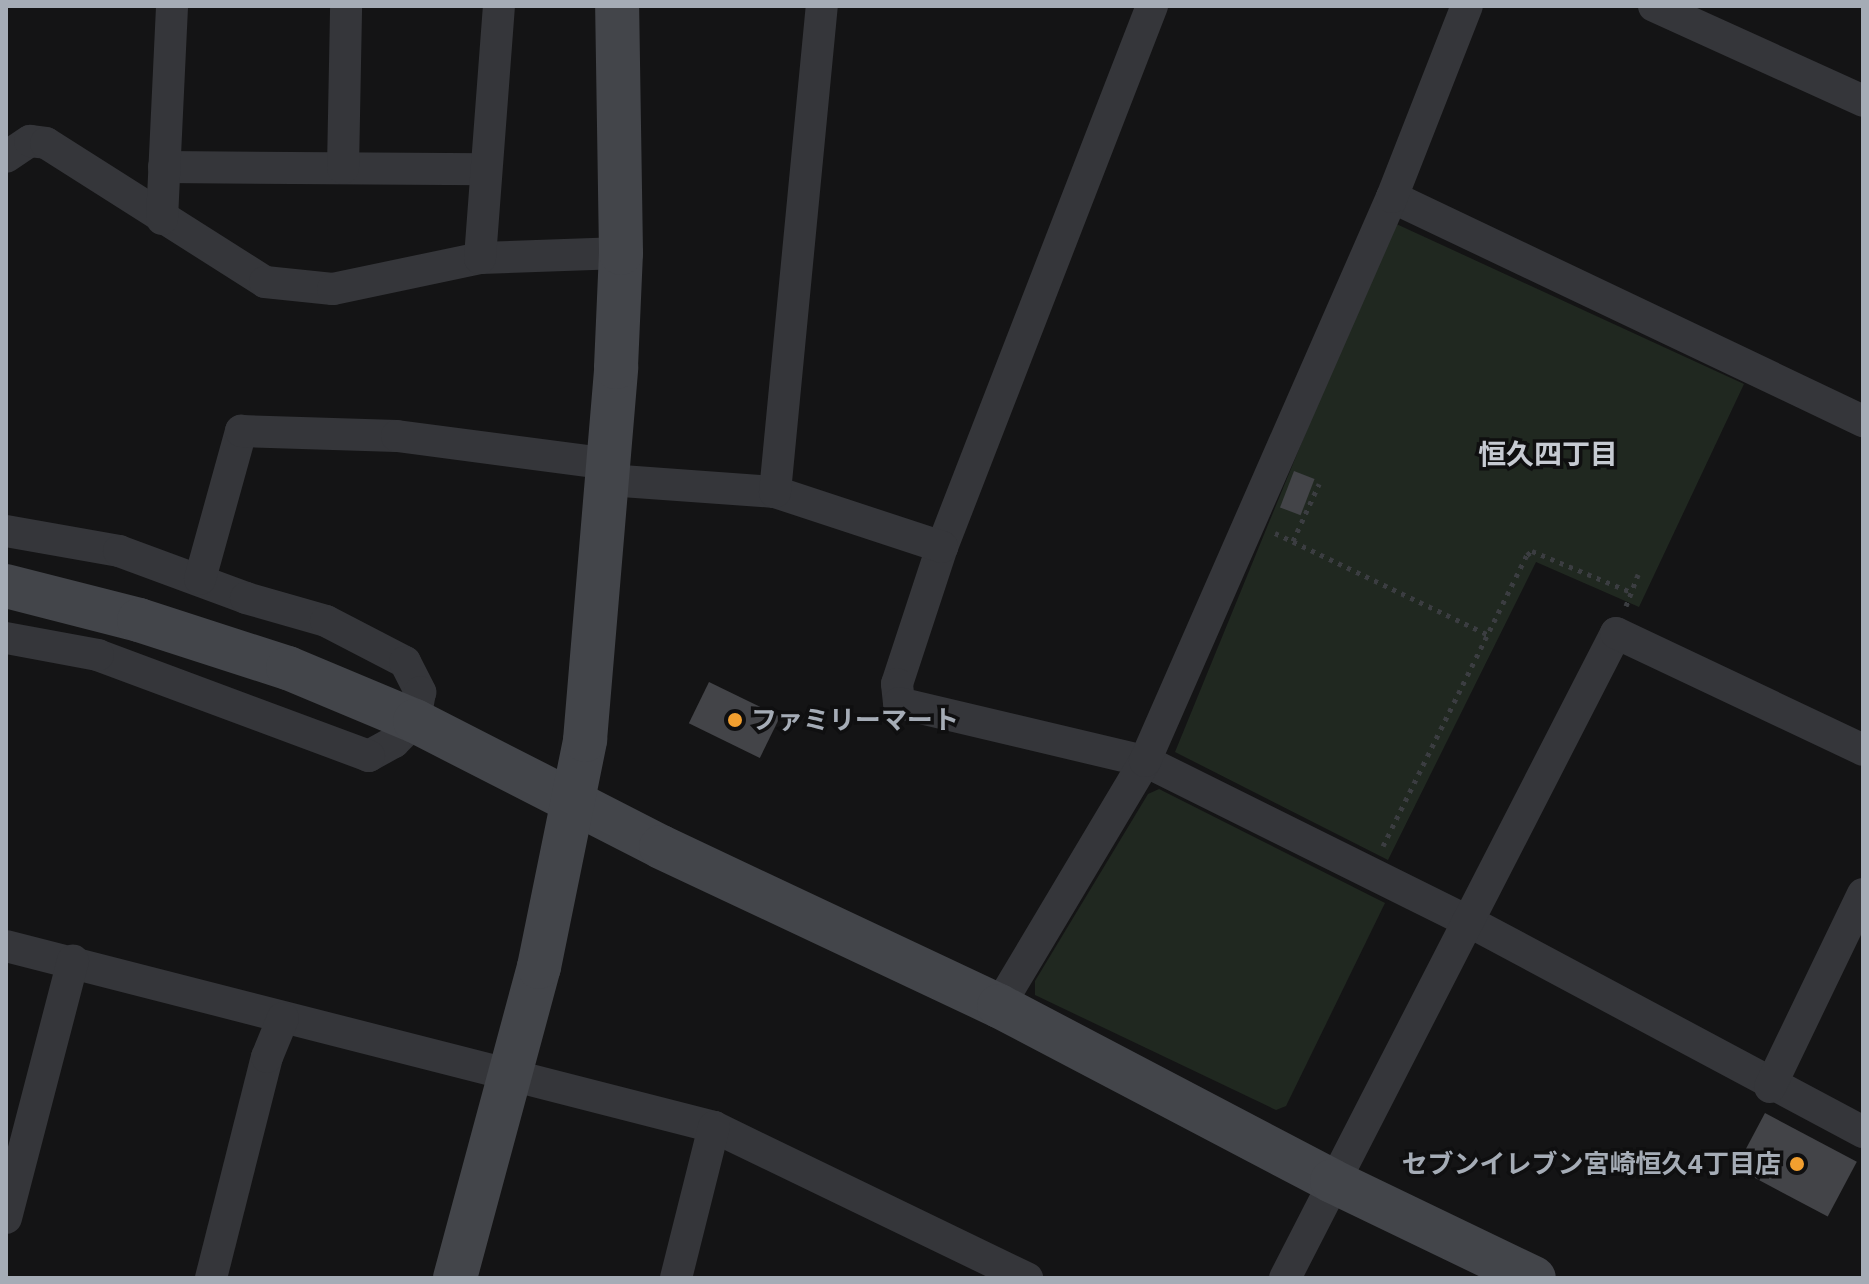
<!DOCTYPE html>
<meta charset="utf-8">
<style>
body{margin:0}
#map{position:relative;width:1869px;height:1284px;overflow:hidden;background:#141415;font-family:"IBM Plex Sans","Noto Sans JP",sans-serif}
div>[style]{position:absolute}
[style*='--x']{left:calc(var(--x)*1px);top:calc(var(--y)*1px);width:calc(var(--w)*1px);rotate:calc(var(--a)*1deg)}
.green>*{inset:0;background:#202820}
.building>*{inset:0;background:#434448;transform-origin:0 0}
.path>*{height:5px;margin-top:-2.5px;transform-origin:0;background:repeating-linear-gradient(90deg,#3b3d41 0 4px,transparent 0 10px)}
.street>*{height:32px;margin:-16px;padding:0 16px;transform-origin:16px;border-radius:16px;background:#35363a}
.secondary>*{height:44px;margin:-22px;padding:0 22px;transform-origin:22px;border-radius:22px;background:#43454a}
.dots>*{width:22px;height:22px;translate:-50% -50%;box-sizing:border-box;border:4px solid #0f0f10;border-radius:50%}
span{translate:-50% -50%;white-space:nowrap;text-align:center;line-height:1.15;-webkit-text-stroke:7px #0f0f10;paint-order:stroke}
.poi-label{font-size:26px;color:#a5acb6;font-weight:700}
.left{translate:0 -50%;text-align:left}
.right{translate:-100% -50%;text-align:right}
.neighbourhood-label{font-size:28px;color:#c6cad2;font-weight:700}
.frame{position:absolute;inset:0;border:8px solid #a5acb6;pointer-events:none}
</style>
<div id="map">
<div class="green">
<i style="clip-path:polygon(1392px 222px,1744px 384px,1639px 607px,1536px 562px,1388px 860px,1175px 752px)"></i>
<i style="clip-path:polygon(1159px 789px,1385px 903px,1286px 1106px,1276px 1110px,1035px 995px,1035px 981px,1148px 794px)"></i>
</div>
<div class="building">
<i style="left:1294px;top:471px;width:22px;height:39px;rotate:21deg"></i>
<i style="left:709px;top:682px;width:79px;height:46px;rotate:26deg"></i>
<i style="left:1765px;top:1113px;width:104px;height:62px;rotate:28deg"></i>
</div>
<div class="path">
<i style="--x:1275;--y:533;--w:235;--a:25.5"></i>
<i style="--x:1293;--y:541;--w:63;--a:-65.5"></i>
<i style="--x:1626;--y:606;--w:34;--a:-69"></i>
<i style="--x:1383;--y:846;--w:325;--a:-63.7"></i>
<i style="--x:1527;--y:555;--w:6;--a:-39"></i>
<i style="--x:1532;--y:551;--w:107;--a:22.5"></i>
</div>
<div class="street">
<i style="--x:1152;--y:6;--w:580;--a:111.21"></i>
<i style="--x:942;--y:547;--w:144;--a:108.2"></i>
<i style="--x:897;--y:684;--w:19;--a:84"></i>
<i style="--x:899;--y:703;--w:253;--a:13.3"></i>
<i style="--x:1145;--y:761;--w:360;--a:26.4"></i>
<i style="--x:1468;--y:921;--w:448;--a:28.1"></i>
<i style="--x:1654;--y:6;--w:230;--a:24.4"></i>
<i style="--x:6;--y:157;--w:29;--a:-34"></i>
<i style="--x:30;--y:141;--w:16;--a:7"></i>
<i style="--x:46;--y:143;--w:259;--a:32.4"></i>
<i style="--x:265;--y:282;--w:68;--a:5.9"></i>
<i style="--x:333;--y:289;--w:150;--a:-11.9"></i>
<i style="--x:480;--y:258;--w:141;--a:-2"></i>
<i style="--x:164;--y:167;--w:322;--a:0.4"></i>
<i style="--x:343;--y:168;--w:162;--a:-88.9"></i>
<i style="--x:1392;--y:197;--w:522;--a:25.44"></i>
<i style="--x:162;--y:219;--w:213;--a:-87.3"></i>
<i style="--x:480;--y:258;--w:253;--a:-85.7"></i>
<i style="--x:608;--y:480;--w:167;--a:4.1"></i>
<i style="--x:775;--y:492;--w:176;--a:18.2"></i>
<i style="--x:775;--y:492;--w:488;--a:-84.5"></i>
<i style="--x:6;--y:531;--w:115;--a:10"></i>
<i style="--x:119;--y:551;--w:135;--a:20.3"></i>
<i style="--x:246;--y:598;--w:83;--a:16"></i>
<i style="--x:326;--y:621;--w:89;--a:27.4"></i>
<i style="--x:405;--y:662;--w:34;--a:63"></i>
<i style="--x:420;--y:692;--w:29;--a:100"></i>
<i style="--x:415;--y:721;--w:30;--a:135"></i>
<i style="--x:394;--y:742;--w:29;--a:151"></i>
<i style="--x:369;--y:756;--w:289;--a:-159.6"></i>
<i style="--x:98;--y:655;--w:94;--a:-169.5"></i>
<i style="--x:200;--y:579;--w:154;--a:-74.5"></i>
<i style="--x:241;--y:431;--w:156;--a:1.8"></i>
<i style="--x:397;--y:436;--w:214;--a:7.5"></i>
<i style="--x:6;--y:946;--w:731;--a:14.34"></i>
<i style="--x:714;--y:1127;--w:348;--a:25.8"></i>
<i style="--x:999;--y:1006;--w:285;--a:-59.2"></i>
<i style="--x:1145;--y:761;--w:616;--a:-66.35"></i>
<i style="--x:1392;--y:197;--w:205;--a:-68.6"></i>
<i style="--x:1770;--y:1087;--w:214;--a:-64.3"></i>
<i style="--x:6;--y:1218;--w:266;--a:-75.4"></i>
<i style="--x:211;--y:1278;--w:228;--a:-75.8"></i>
<i style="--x:267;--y:1057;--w:42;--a:-67.7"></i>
<i style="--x:676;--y:1278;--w:156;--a:-75.9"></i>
<i style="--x:1285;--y:1278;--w:725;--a:-62.83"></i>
<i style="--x:1616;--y:633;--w:273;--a:25.3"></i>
</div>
<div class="secondary">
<i style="--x:6;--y:586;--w:137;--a:14.3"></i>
<i style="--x:139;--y:620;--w:157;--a:17.9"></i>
<i style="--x:288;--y:668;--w:138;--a:22.7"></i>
<i style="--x:415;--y:721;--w:276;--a:27.1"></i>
<i style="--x:661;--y:847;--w:374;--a:25.2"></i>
<i style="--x:999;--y:1006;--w:376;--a:27.7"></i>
<i style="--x:1332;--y:1181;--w:224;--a:25.7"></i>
<i style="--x:455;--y:1278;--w:322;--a:-74.9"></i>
<i style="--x:539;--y:967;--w:232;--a:-78.5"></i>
<i style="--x:585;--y:740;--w:374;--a:-85.2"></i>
<i style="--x:616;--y:367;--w:114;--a:-87.5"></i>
<i style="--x:621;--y:253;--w:247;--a:-90.9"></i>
</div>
<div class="dots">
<i style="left:735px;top:720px;background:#f29f2f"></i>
<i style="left:1797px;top:1164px;background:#f29f2f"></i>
</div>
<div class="poi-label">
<span class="left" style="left:751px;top:720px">ファミリーマート</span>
<span class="right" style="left:1781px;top:1164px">セブンイレブン宮崎恒久4丁目店</span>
</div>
<div class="neighbourhood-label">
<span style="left:1548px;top:454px">恒久四丁目</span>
</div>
<div class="frame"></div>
</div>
